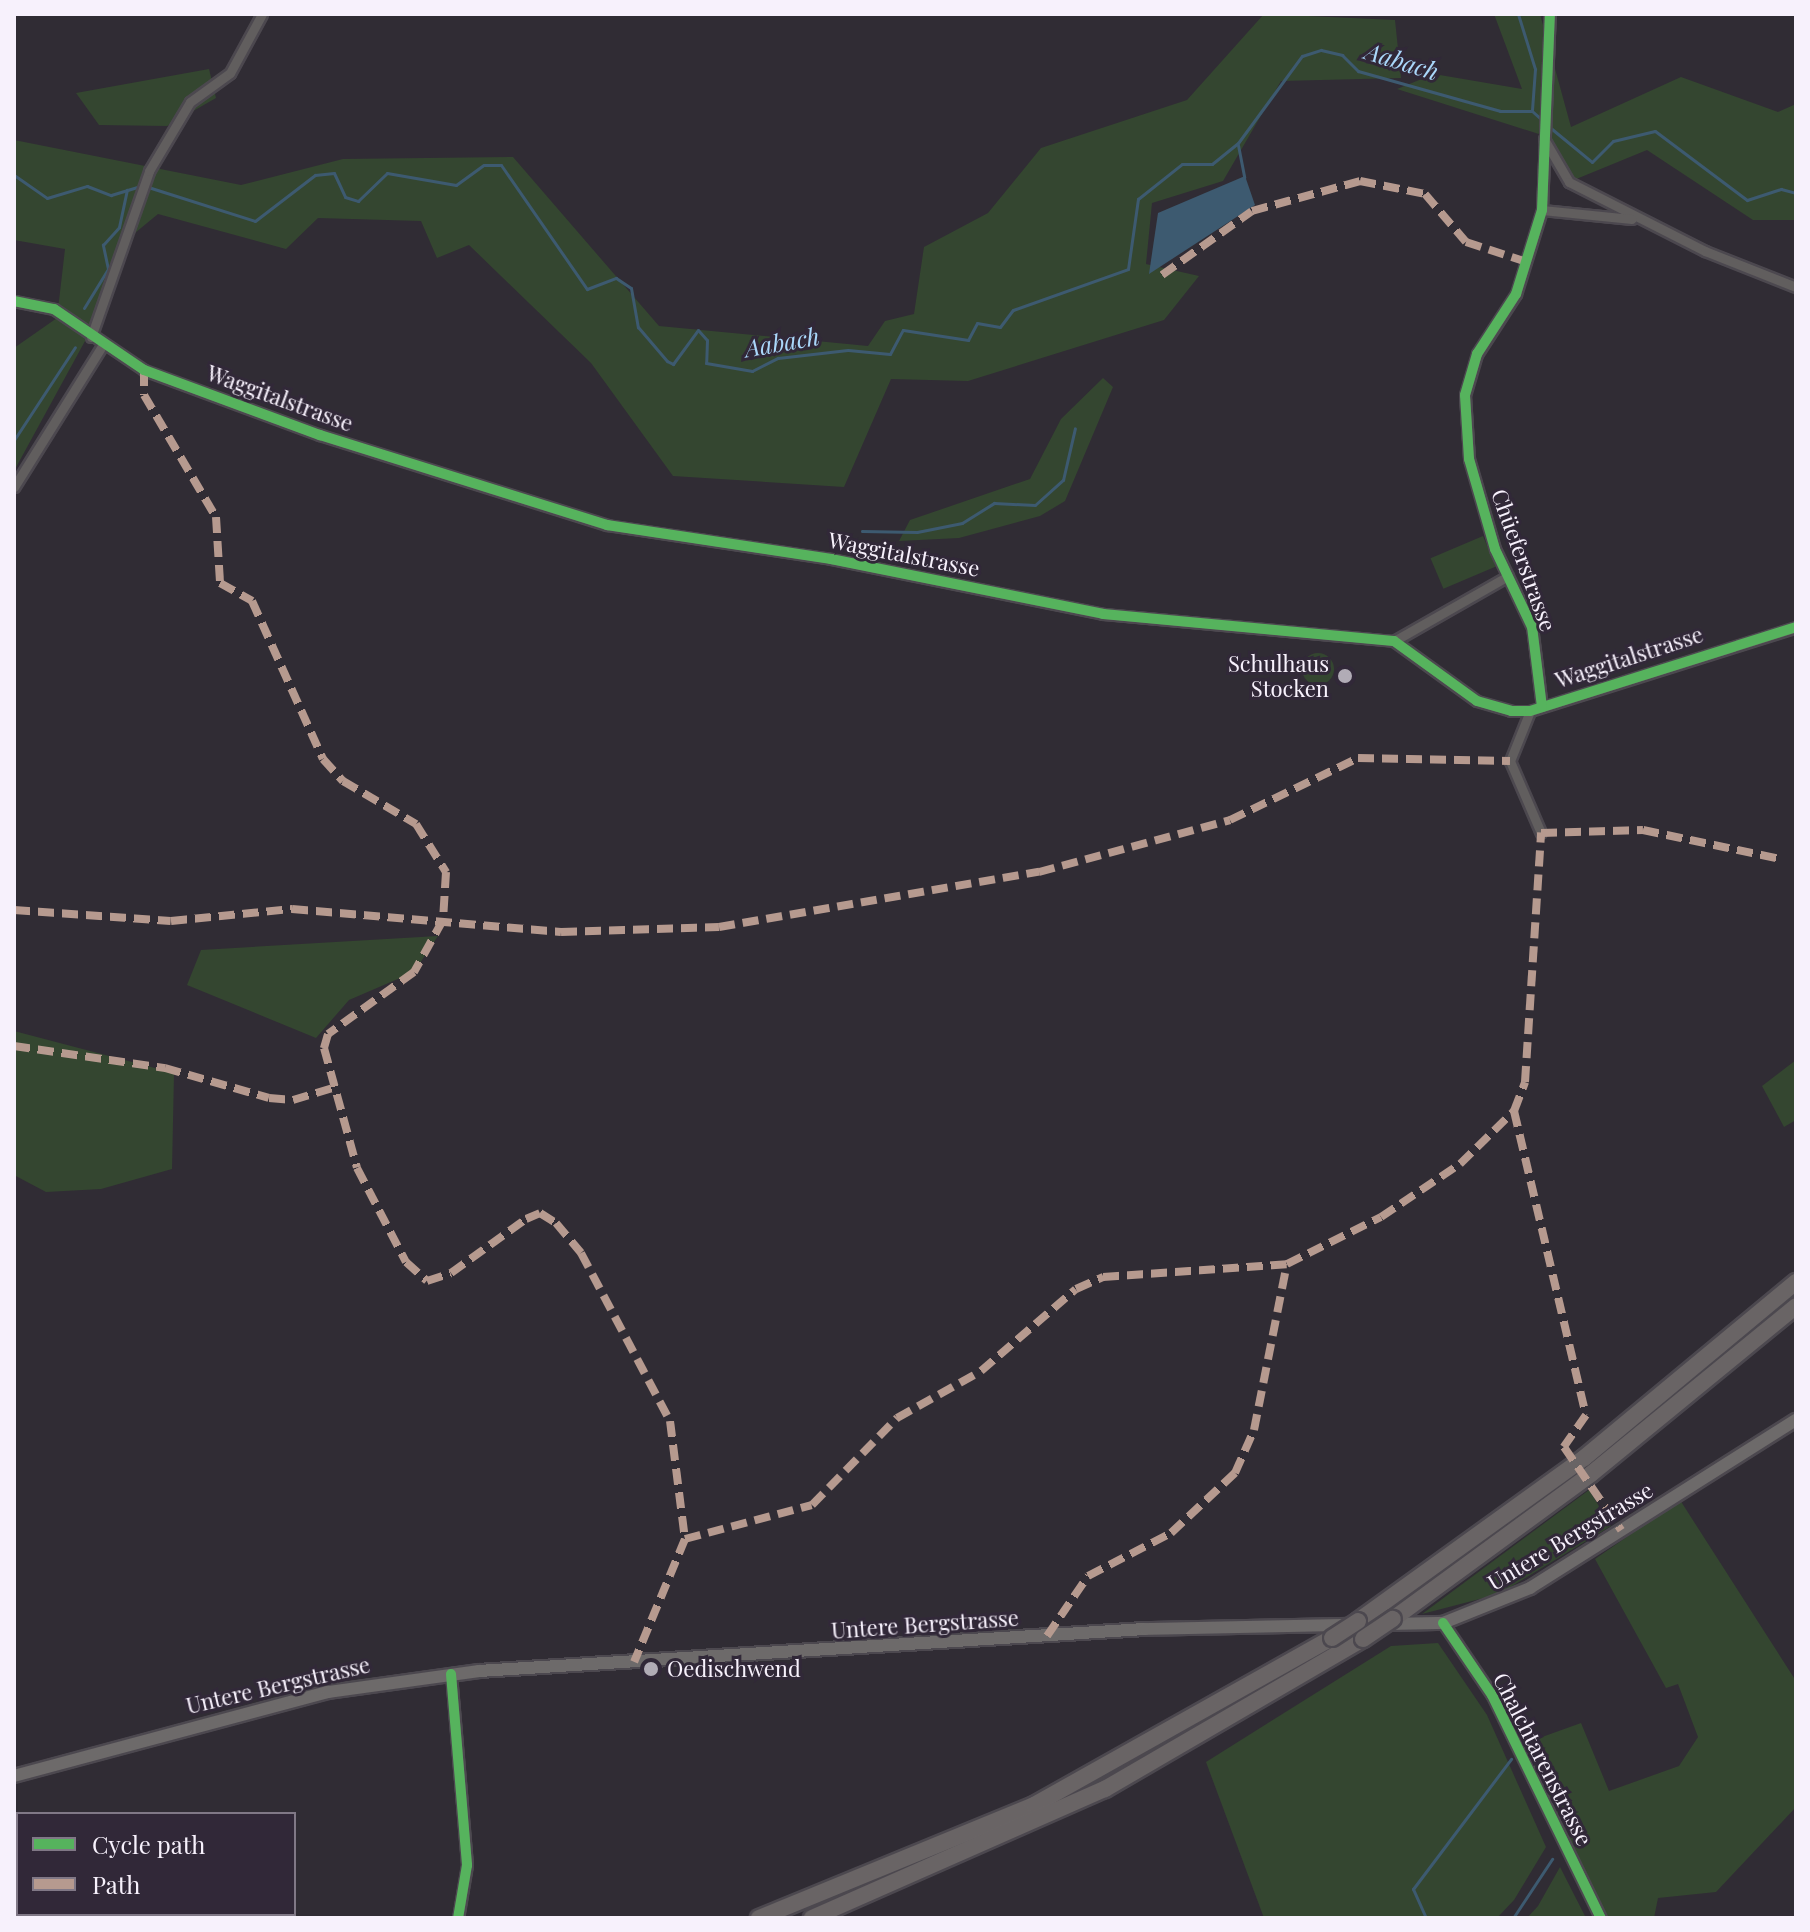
<!DOCTYPE html>
<meta charset="utf-8">
<style>
body{margin:0}
#map{position:relative;width:1810px;height:1932px;overflow:hidden;background:#302c34;font-family:"Playfair Display",serif}
div>[style]{position:absolute}
[style*='--x']{left:calc(var(--x)*1px);top:calc(var(--y)*1px);width:calc(var(--w)*1px);rotate:calc(var(--a)*1deg)}
.green>*{inset:0;background:#344630;transform-origin:0 0}
.round{border-radius:50%}
.water>*{inset:0;background:#3d5a70}
.stream>*{height:3px;margin:-1.5px;padding:0 1.5px;transform-origin:1.5px;border-radius:1.5px;background:#3d5a70}
.roads{filter:drop-shadow(2px 0 #4c484f) drop-shadow(-2px 0 #4c484f) drop-shadow(0 2px #4c484f) drop-shadow(0 -2px #4c484f)}
.street>*{height:9px;margin:-4.5px;padding:0 4.5px;transform-origin:4.5px;border-radius:4.5px;background:#615e5e}
.secondary>*{height:12px;margin:-6px;padding:0 6px;transform-origin:6px;border-radius:6px;background:#6d6a6a}
.highway>*{height:16px;margin:-8px;padding:0 8px;transform-origin:8px;border-radius:8px;background:#696465}
.bridges{filter:drop-shadow(2px 0 #4c484f) drop-shadow(-2px 0 #4c484f) drop-shadow(0 2px #4c484f) drop-shadow(0 -2px #4c484f)}
.highway-bridge>*{height:16px;margin:-8px;padding:0 8px;transform-origin:8px;border-radius:8px;background:#696465}
.quiet>*{height:8px;margin-top:-4px;transform-origin:0;background:repeating-linear-gradient(90deg,#b69a8f 0 16px,transparent 0 24px)}
.cycleway>*{height:10px;margin:-5px;padding:0 5px;transform-origin:5px;border-radius:5px;background:#56b35d}
.dots>*{width:22px;height:22px;translate:-50% -50%;box-sizing:border-box;border:4px solid #312838;border-radius:50%}
span{translate:-50% -50%;white-space:nowrap;text-align:center;line-height:1.15;-webkit-text-stroke:6px #312838;paint-order:stroke}
.street-label{font-size:22px;color:#f7f1fc}
.poi-label{font-size:22px;color:#f7f1fc}
.right{translate:-100% -50%;text-align:right}
.left{translate:0 -50%;text-align:left}
.water-label{font-size:24px;color:#aad7fa;font-style:italic}
.frame{position:absolute;inset:0;border:16px solid #f7f1fc;pointer-events:none}
.legend{position:absolute;left:16px;top:1812px;width:280px;height:104px;box-sizing:border-box;background:#312838;border:2px solid #807886;margin:0;padding:10px 14px;list-style:none;font-size:24px;color:#f7f1fc}
.legend li{display:flex;align-items:center;gap:16px;height:40px}
.legend b{width:40px;border:2px solid #807886}
</style>
<div id="map">
<div class="green">
<i style="clip-path:polygon(1264px 14px,1395px 20px,1401px 78px,1281px 81px,1223px 181px,1152px 203px,1146px 264px,1199px 276px,1164px 320px,968px 381px,891px 379px,844px 487px,673px 476px,591px 363px,469px 245px,437px 258px,421px 221px,318px 218px,286px 249px,158px 214px,118px 247px,114px 288px,14px 471px,14px 348px,57px 318px,65px 249px,14px 240px,14px 140px,241px 185px,343px 159px,513px 157px,659px 326px,868px 346px,885px 321px,914px 314px,924px 247px,988px 213px,1041px 148px,1187px 100px)"></i>
<i style="clip-path:polygon(1494px 14px,1540px 14px,1571px 127px,1681px 77px,1778px 112px,1796px 104px,1796px 220px,1753px 220px,1647px 150px,1569px 182px,1542px 135px,1397px 89px,1434px 74px,1522px 89px)"></i>
<i style="clip-path:polygon(209px 69px,216px 98px,167px 126px,99px 125px,76px 93px)"></i>
<i style="clip-path:polygon(1103px 378px,1113px 387px,1065px 501px,1040px 516px,959px 538px,899px 541px,910px 520px,1030px 479px,1061px 419px)"></i>
<i style="left:1483px;top:536px;width:33px;height:57px;rotate:67deg"></i>
<i class="round" style="left:1302px;top:653px;width:32px;height:32px"></i>
<i style="clip-path:polygon(438px 936px,414px 972px,349px 1000px,316px 1038px,187px 985px,201px 950px)"></i>
<i style="clip-path:polygon(14px 1031px,174px 1073px,172px 1169px,101px 1189px,46px 1192px,14px 1175px)"></i>
<i style="clip-path:polygon(1796px 1060px,1796px 1120px,1784px 1127px,1762px 1086px)"></i>
<i style="clip-path:polygon(1589px 1490px,1611px 1526px,1499px 1594px,1422px 1614px)"></i>
<i style="clip-path:polygon(1680px 1500px,1796px 1681px,1796px 1807px,1716px 1892px,1658px 1898px,1654px 1918px,1608px 1918px,1520px 1745px,1581px 1723px,1609px 1791px,1679px 1766px,1698px 1737px,1678px 1684px,1666px 1688px,1595px 1559px)"></i>
<i style="clip-path:polygon(1438px 1643px,1487px 1715px,1546px 1847px,1514px 1900px,1497px 1918px,1264px 1918px,1206px 1762px,1391px 1646px)"></i>
<i style="clip-path:polygon(1560px 1867px,1586px 1918px,1527px 1918px,1538px 1906px)"></i>
</div>
<div class="water">
<i style="clip-path:polygon(1245px 176px,1255px 205px,1149px 274px,1158px 213px)"></i>
</div>
<div class="stream">
<i style="--x:1518;--y:14;--w:58;--a:72.8"></i>
<i style="--x:1535;--y:69;--w:41;--a:94.2"></i>
<i style="--x:1547;--y:125;--w:58;--a:39.4"></i>
<i style="--x:1592;--y:162;--w:30;--a:-45"></i>
<i style="--x:1613;--y:141;--w:43;--a:-13.4"></i>
<i style="--x:1655;--y:131;--w:115;--a:36.9"></i>
<i style="--x:1747;--y:200;--w:36;--a:-18"></i>
<i style="--x:1781;--y:189;--w:16;--a:15"></i>
<i style="--x:1238;--y:145;--w:33;--a:79"></i>
<i style="--x:14;--y:175;--w:40;--a:34.9"></i>
<i style="--x:47;--y:198;--w:42;--a:-16.7"></i>
<i style="--x:87;--y:186;--w:26;--a:21"></i>
<i style="--x:111;--y:195;--w:30;--a:-17"></i>
<i style="--x:148;--y:187;--w:112;--a:17.6"></i>
<i style="--x:255;--y:221;--w:76;--a:-37.5"></i>
<i style="--x:315;--y:175;--w:19;--a:-6"></i>
<i style="--x:334;--y:173;--w:26;--a:65"></i>
<i style="--x:345;--y:197;--w:14;--a:17"></i>
<i style="--x:358;--y:201;--w:40;--a:-44"></i>
<i style="--x:387;--y:173;--w:70;--a:9.9"></i>
<i style="--x:456;--y:185;--w:34;--a:-36"></i>
<i style="--x:484;--y:165;--w:17;--a:0"></i>
<i style="--x:501;--y:165;--w:151;--a:55.3"></i>
<i style="--x:587;--y:289;--w:31;--a:-21"></i>
<i style="--x:616;--y:278;--w:18;--a:34"></i>
<i style="--x:631;--y:288;--w:40;--a:80"></i>
<i style="--x:638;--y:327;--w:45;--a:49.5"></i>
<i style="--x:667;--y:361;--w:7;--a:27"></i>
<i style="--x:673;--y:364;--w:42;--a:-53.7"></i>
<i style="--x:698;--y:330;--w:13;--a:48"></i>
<i style="--x:707;--y:340;--w:23;--a:92"></i>
<i style="--x:706;--y:363;--w:47;--a:9.9"></i>
<i style="--x:752;--y:371;--w:29;--a:-27"></i>
<i style="--x:778;--y:358;--w:70;--a:-6.5"></i>
<i style="--x:848;--y:350;--w:42;--a:5.4"></i>
<i style="--x:890;--y:354;--w:27;--a:-62"></i>
<i style="--x:903;--y:330;--w:66;--a:8.7"></i>
<i style="--x:968;--y:340;--w:19;--a:-62"></i>
<i style="--x:977;--y:323;--w:23;--a:10"></i>
<i style="--x:1000;--y:327;--w:21;--a:-53"></i>
<i style="--x:1013;--y:310;--w:122;--a:-19.6"></i>
<i style="--x:1128;--y:269;--w:71;--a:-81.9"></i>
<i style="--x:1138;--y:199;--w:56;--a:-38.5"></i>
<i style="--x:1182;--y:164;--w:30;--a:0"></i>
<i style="--x:1212;--y:164;--w:33;--a:-39"></i>
<i style="--x:1238;--y:143;--w:108;--a:-53.7"></i>
<i style="--x:1302;--y:56;--w:20;--a:-18"></i>
<i style="--x:1321;--y:50;--w:22;--a:13"></i>
<i style="--x:1342;--y:55;--w:23;--a:45"></i>
<i style="--x:1358;--y:71;--w:148;--a:15.7"></i>
<i style="--x:1500;--y:111;--w:32;--a:0"></i>
<i style="--x:1532;--y:111;--w:13;--a:42"></i>
<i style="--x:84;--y:308;--w:46;--a:-58.4"></i>
<i style="--x:108;--y:269;--w:25;--a:-102"></i>
<i style="--x:103;--y:245;--w:24;--a:-48"></i>
<i style="--x:119;--y:227;--w:38;--a:-78"></i>
<i style="--x:14;--y:440;--w:111;--a:-56.7"></i>
<i style="--x:862;--y:531;--w:55;--a:1"></i>
<i style="--x:917;--y:532;--w:46;--a:-11.3"></i>
<i style="--x:962;--y:523;--w:38;--a:-32"></i>
<i style="--x:994;--y:503;--w:41;--a:2.8"></i>
<i style="--x:1035;--y:505;--w:38;--a:-42"></i>
<i style="--x:1063;--y:480;--w:53;--a:-77"></i>
<i style="--x:1426;--y:1918;--w:32;--a:-114"></i>
<i style="--x:1413;--y:1889;--w:163;--a:-53"></i>
<i style="--x:1513;--y:1918;--w:71;--a:-56.5"></i>
</div>
<div class="roads">
<div class="street">
<i style="--x:1544;--y:139;--w:50;--a:59.8"></i>
<i style="--x:1569;--y:182;--w:153;--a:26.9"></i>
<i style="--x:1705;--y:251;--w:98;--a:21.6"></i>
<i style="--x:1542;--y:210;--w:90;--a:5.7"></i>
<i style="--x:14;--y:301;--w:41;--a:11.3"></i>
<i style="--x:54;--y:309;--w:109;--a:34.1"></i>
<i style="--x:144;--y:370;--w:188;--a:20.3"></i>
<i style="--x:320;--y:435;--w:301;--a:17.4"></i>
<i style="--x:607;--y:525;--w:227;--a:8.6"></i>
<i style="--x:831;--y:559;--w:278;--a:11.4"></i>
<i style="--x:1103;--y:614;--w:292;--a:5.3"></i>
<i style="--x:1394;--y:641;--w:102;--a:35.9"></i>
<i style="--x:1477;--y:701;--w:35;--a:16"></i>
<i style="--x:1511;--y:711;--w:19;--a:0"></i>
<i style="--x:1530;--y:711;--w:279;--a:-17.5"></i>
<i style="--x:91;--y:337;--w:176;--a:-70.7"></i>
<i style="--x:149;--y:171;--w:80;--a:-59.3"></i>
<i style="--x:190;--y:102;--w:49;--a:-35.9"></i>
<i style="--x:230;--y:73;--w:67;--a:-61.5"></i>
<i style="--x:14;--y:487;--w:166;--a:-58"></i>
<i style="--x:1394;--y:641;--w:131;--a:-29.7"></i>
<i style="--x:1542;--y:707;--w:81;--a:-97.1"></i>
<i style="--x:1532;--y:627;--w:86;--a:-115.4"></i>
<i style="--x:1495;--y:549;--w:94;--a:-106.1"></i>
<i style="--x:1469;--y:459;--w:64;--a:-93.6"></i>
<i style="--x:1465;--y:395;--w:43;--a:-73.7"></i>
<i style="--x:1477;--y:354;--w:72;--a:-57"></i>
<i style="--x:1516;--y:294;--w:88;--a:-72.8"></i>
<i style="--x:1542;--y:210;--w:196;--a:-87.7"></i>
<i style="--x:1530;--y:711;--w:54;--a:111.8"></i>
<i style="--x:1510;--y:761;--w:78;--a:66.7"></i>
<i style="--x:1443;--y:1623;--w:87;--a:55.8"></i>
<i style="--x:1492;--y:1695;--w:248;--a:64"></i>
<i style="--x:451;--y:1674;--w:192;--a:85.2"></i>
<i style="--x:467;--y:1865;--w:54;--a:99.6"></i>
</div>
<div class="secondary">
<i style="--x:14;--y:1776;--w:325;--a:-15"></i>
<i style="--x:328;--y:1692;--w:152;--a:-7.9"></i>
<i style="--x:479;--y:1671;--w:667;--a:-3.61"></i>
<i style="--x:1145;--y:1629;--w:298;--a:-1.2"></i>
<i style="--x:1443;--y:1623;--w:94;--a:-21.9"></i>
<i style="--x:1530;--y:1588;--w:315;--a:-32.3"></i>
</div>
<div class="highway">
<i style="--x:1393;--y:1619;--w:245;--a:-36.2"></i>
<i style="--x:1591;--y:1474;--w:265;--a:-39.3"></i>
<i style="--x:1358;--y:1621;--w:279;--a:-35.8"></i>
<i style="--x:1584;--y:1458;--w:276;--a:-39.7"></i>
<i style="--x:759;--y:1918;--w:297;--a:-22.3"></i>
<i style="--x:1034;--y:1805;--w:342;--a:-29.3"></i>
<i style="--x:812;--y:1918;--w:320;--a:-23.8"></i>
<i style="--x:1105;--y:1789;--w:298;--a:-30.2"></i>
</div>
</div>
<div class="bridges">
<div class="highway-bridge">
<i style="--x:1332;--y:1638;--w:31;--a:-33"></i>
<i style="--x:1363;--y:1639;--w:36;--a:-34"></i>
</div>
</div>
<div class="quiet">
<i style="--x:1162;--y:275;--w:110;--a:-35.4"></i>
<i style="--x:1252;--y:211;--w:112;--a:-15.5"></i>
<i style="--x:1360;--y:181;--w:66;--a:11.3"></i>
<i style="--x:1425;--y:194;--w:63;--a:49.5"></i>
<i style="--x:1466;--y:242;--w:64;--a:18.2"></i>
<i style="--x:144;--y:370;--w:25;--a:90"></i>
<i style="--x:144;--y:395;--w:142;--a:59.5"></i>
<i style="--x:216;--y:517;--w:66;--a:86.5"></i>
<i style="--x:220;--y:583;--w:37;--a:29"></i>
<i style="--x:252;--y:601;--w:173;--a:65.8"></i>
<i style="--x:323;--y:759;--w:30;--a:48"></i>
<i style="--x:343;--y:781;--w:85;--a:30.5"></i>
<i style="--x:416;--y:824;--w:57;--a:58"></i>
<i style="--x:446;--y:872;--w:48;--a:93.6"></i>
<i style="--x:443;--y:920;--w:60;--a:119.1"></i>
<i style="--x:414;--y:972;--w:106;--a:144.2"></i>
<i style="--x:328;--y:1034;--w:15;--a:106"></i>
<i style="--x:324;--y:1048;--w:124;--a:74.6"></i>
<i style="--x:357;--y:1168;--w:106;--a:62.5"></i>
<i style="--x:406;--y:1262;--w:28;--a:42"></i>
<i style="--x:427;--y:1281;--w:25;--a:-18"></i>
<i style="--x:451;--y:1273;--w:92;--a:-35.8"></i>
<i style="--x:526;--y:1219;--w:15;--a:-23"></i>
<i style="--x:540;--y:1213;--w:19;--a:32"></i>
<i style="--x:556;--y:1223;--w:39;--a:50"></i>
<i style="--x:581;--y:1253;--w:190;--a:62.1"></i>
<i style="--x:670;--y:1421;--w:119;--a:82.8"></i>
<i style="--x:685;--y:1539;--w:133;--a:112.5"></i>
<i style="--x:14;--y:910;--w:157;--a:4"></i>
<i style="--x:171;--y:921;--w:122;--a:-5.7"></i>
<i style="--x:292;--y:909;--w:270;--a:4.9"></i>
<i style="--x:561;--y:932;--w:158;--a:-1.8"></i>
<i style="--x:719;--y:927;--w:325;--a:-9.8"></i>
<i style="--x:1039;--y:872;--w:198;--a:-15.2"></i>
<i style="--x:1230;--y:820;--w:142;--a:-25.8"></i>
<i style="--x:1358;--y:758;--w:152;--a:1.1"></i>
<i style="--x:14;--y:1046;--w:153;--a:8.3"></i>
<i style="--x:165;--y:1068;--w:108;--a:16.1"></i>
<i style="--x:269;--y:1098;--w:24;--a:5"></i>
<i style="--x:293;--y:1100;--w:45;--a:-16.8"></i>
<i style="--x:1514;--y:1111;--w:312;--a:76.7"></i>
<i style="--x:1586;--y:1415;--w:39;--a:125"></i>
<i style="--x:1564;--y:1447;--w:101;--a:55.5"></i>
<i style="--x:685;--y:1539;--w:131;--a:-15"></i>
<i style="--x:812;--y:1505;--w:122;--a:-45.7"></i>
<i style="--x:897;--y:1418;--w:96;--a:-29.2"></i>
<i style="--x:981;--y:1371;--w:125;--a:-40.8"></i>
<i style="--x:1076;--y:1289;--w:30;--a:-24"></i>
<i style="--x:1103;--y:1277;--w:184;--a:-4"></i>
<i style="--x:1287;--y:1264;--w:105;--a:-26.6"></i>
<i style="--x:1381;--y:1217;--w:95;--a:-33.9"></i>
<i style="--x:1460;--y:1164;--w:76;--a:-44.5"></i>
<i style="--x:1514;--y:1111;--w:31;--a:-69"></i>
<i style="--x:1525;--y:1082;--w:250;--a:-86.3"></i>
<i style="--x:1541;--y:833;--w:102;--a:-1.7"></i>
<i style="--x:1643;--y:830;--w:141;--a:11.9"></i>
<i style="--x:1047;--y:1636;--w:73;--a:-55.7"></i>
<i style="--x:1088;--y:1576;--w:93;--a:-27.4"></i>
<i style="--x:1171;--y:1533;--w:88;--a:-43.2"></i>
<i style="--x:1235;--y:1473;--w:47;--a:-66.2"></i>
<i style="--x:1254;--y:1430;--w:169;--a:-78.8"></i>
</div>
<div class="cycleway">
<i style="--x:14;--y:301;--w:41;--a:11.3"></i>
<i style="--x:54;--y:309;--w:109;--a:34.1"></i>
<i style="--x:144;--y:370;--w:188;--a:20.3"></i>
<i style="--x:320;--y:435;--w:301;--a:17.4"></i>
<i style="--x:607;--y:525;--w:227;--a:8.6"></i>
<i style="--x:831;--y:559;--w:278;--a:11.4"></i>
<i style="--x:1103;--y:614;--w:292;--a:5.3"></i>
<i style="--x:1394;--y:641;--w:102;--a:35.9"></i>
<i style="--x:1477;--y:701;--w:35;--a:16"></i>
<i style="--x:1511;--y:711;--w:19;--a:0"></i>
<i style="--x:1530;--y:711;--w:279;--a:-17.5"></i>
<i style="--x:1542;--y:707;--w:81;--a:-97.1"></i>
<i style="--x:1532;--y:627;--w:86;--a:-115.4"></i>
<i style="--x:1495;--y:549;--w:94;--a:-106.1"></i>
<i style="--x:1469;--y:459;--w:64;--a:-93.6"></i>
<i style="--x:1465;--y:395;--w:43;--a:-73.7"></i>
<i style="--x:1477;--y:354;--w:72;--a:-57"></i>
<i style="--x:1516;--y:294;--w:88;--a:-72.8"></i>
<i style="--x:1542;--y:210;--w:196;--a:-87.7"></i>
<i style="--x:1443;--y:1623;--w:87;--a:55.8"></i>
<i style="--x:1492;--y:1695;--w:248;--a:64"></i>
<i style="--x:451;--y:1674;--w:192;--a:85.2"></i>
<i style="--x:467;--y:1865;--w:54;--a:99.6"></i>
</div>
<div class="dots">
<i style="left:1345px;top:676px;background:#b1acb6"></i>
<i style="left:651px;top:1669px;background:#b1acb6"></i>
</div>
<div class="street-label">
<span style="left:280px;top:398px;rotate:20deg">Waggitalstrasse</span>
<span style="left:904px;top:554px;rotate:11deg">Waggitalstrasse</span>
<span style="left:1524px;top:560px;rotate:70deg">Chüeferstrasse</span>
<span style="left:1629px;top:657px;rotate:-18deg">Waggitalstrasse</span>
<span style="left:1570px;top:1536px;rotate:-31deg">Untere Bergstrasse</span>
<span style="left:925px;top:1624px;rotate:-4deg">Untere Bergstrasse</span>
<span style="left:278px;top:1685px;rotate:-13deg">Untere Bergstrasse</span>
<span style="left:1543px;top:1759px;rotate:63deg">Chalchtarenstrasse</span>
</div>
<div class="poi-label">
<span class="right" style="left:1329px;top:676px">Schulhaus<br>Stocken</span>
<span class="left" style="left:667px;top:1669px">Oedischwend</span>
</div>
<div class="water-label">
<span style="left:1402px;top:61px;rotate:17deg">Aabach</span>
<span style="left:782px;top:342px;rotate:-10deg">Aabach</span>
</div>
<div class="frame"></div>
<ul class="legend">
<li><b style="height:10px;background:#56b35d"></b>Cycle path</li>
<li><b style="height:10px;background:#b69a8f"></b>Path</li>
</ul>
</div>
